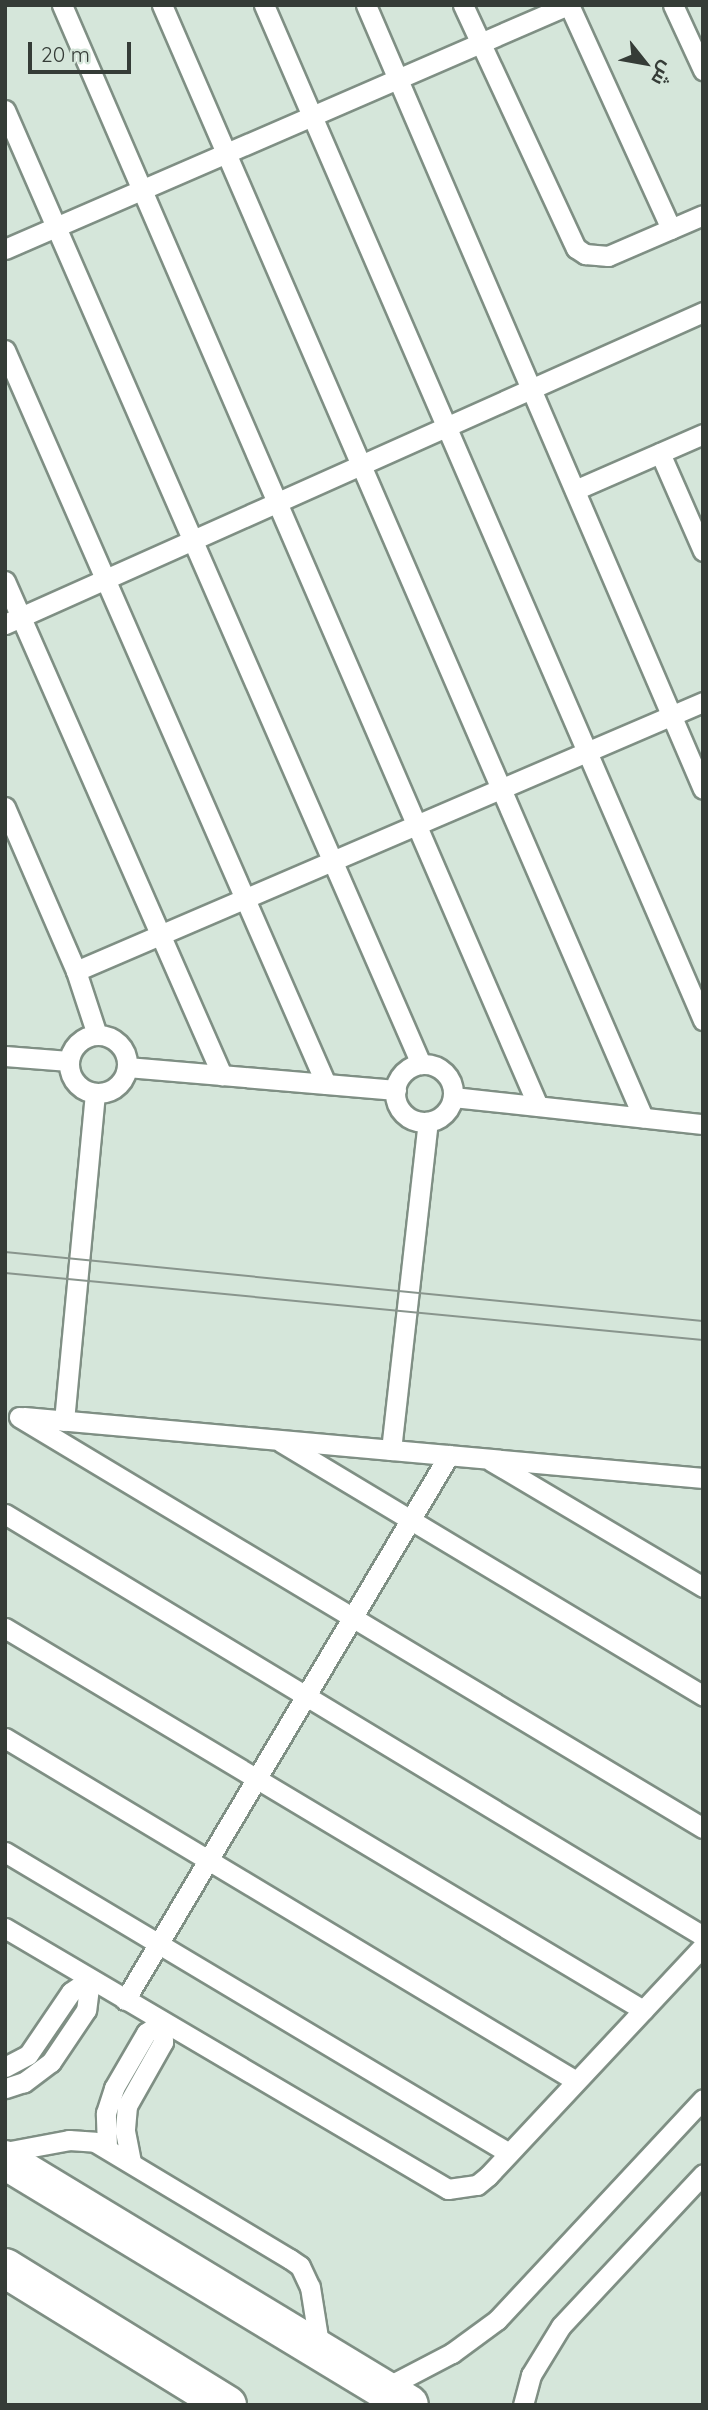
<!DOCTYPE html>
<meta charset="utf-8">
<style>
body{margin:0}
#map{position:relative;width:708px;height:2410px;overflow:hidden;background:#d5e6da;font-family:Quicksand,Cairo,sans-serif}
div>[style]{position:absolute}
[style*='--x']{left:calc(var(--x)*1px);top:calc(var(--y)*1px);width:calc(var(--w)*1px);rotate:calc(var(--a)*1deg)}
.roads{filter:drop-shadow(2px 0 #7f8f84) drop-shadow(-2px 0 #7f8f84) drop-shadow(0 2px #7f8f84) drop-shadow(0 -2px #7f8f84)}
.lane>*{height:19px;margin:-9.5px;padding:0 9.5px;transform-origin:9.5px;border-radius:9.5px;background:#fff}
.lane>.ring{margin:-9.5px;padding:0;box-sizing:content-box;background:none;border:19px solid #fff;border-radius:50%}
.street>*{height:38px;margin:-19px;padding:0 19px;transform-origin:19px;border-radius:19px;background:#fff}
.tram>*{height:2px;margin:-1px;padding:0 1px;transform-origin:1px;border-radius:1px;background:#89958d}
span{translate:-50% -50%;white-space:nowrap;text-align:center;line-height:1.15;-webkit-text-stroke:5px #d5e6da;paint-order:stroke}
.frame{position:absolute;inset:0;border:7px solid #353c37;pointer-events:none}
.north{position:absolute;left:610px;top:28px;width:70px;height:70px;-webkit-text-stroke:5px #d5e6da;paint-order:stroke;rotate:121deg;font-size:19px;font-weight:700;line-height:28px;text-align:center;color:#353c37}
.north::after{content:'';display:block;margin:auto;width:24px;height:32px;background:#353c37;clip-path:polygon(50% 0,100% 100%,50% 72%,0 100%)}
.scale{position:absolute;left:28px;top:42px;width:103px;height:32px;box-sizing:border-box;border:4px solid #353c37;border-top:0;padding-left:9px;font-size:21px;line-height:24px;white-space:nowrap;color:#353c37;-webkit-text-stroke:5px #d5e6da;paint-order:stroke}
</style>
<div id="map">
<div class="roads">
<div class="lane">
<i style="--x:62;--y:5;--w:1199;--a:66.62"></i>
<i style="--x:162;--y:5;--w:1212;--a:66.61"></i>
<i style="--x:264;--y:5;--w:1106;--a:66.61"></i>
<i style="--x:366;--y:5;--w:853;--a:66.74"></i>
<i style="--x:463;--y:5;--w:268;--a:65.1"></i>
<i style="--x:576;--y:248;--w:11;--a:34"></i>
<i style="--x:585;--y:254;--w:23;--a:5"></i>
<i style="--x:608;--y:256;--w:103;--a:-23.3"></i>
<i style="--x:569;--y:5;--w:246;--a:65.5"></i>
<i style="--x:673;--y:5;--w:72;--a:65.2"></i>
<i style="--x:5;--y:110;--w:1041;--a:66.44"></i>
<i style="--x:5;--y:249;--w:614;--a:-23.43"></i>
<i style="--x:5;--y:350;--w:801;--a:66.38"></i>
<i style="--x:660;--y:453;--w:107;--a:66.3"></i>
<i style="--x:575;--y:490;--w:140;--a:-23.6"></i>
<i style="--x:5;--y:581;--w:540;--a:66.29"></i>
<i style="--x:5;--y:624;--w:765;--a:-24.08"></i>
<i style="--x:5;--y:807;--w:179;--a:66.6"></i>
<i style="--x:76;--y:971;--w:67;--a:71.8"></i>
<i style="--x:76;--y:971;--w:682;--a:-23.22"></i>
<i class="ring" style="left:69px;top:1035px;width:39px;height:39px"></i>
<i style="--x:5;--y:1056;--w:64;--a:4.5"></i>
<i class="ring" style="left:395px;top:1064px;width:39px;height:39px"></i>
<i style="--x:127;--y:1067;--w:270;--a:4.9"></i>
<i style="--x:453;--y:1097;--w:251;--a:6.2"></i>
<i style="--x:19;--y:1417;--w:798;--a:31"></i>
<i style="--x:24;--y:1417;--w:682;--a:5.13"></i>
<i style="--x:64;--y:1421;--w:329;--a:-84.6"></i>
<i style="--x:281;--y:1442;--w:493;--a:31"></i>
<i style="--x:391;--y:1450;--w:330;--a:-83.6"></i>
<i style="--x:491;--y:1461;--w:247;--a:30.7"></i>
<i style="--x:5;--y:1514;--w:816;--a:31.16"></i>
<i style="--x:5;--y:1628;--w:744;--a:30.91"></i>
<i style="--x:5;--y:1738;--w:666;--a:30.99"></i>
<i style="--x:5;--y:1852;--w:587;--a:30.85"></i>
<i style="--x:5;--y:1928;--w:514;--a:30.51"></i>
<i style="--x:448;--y:2189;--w:29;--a:-8"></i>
<i style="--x:477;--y:2185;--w:14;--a:-39"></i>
<i style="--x:488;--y:2176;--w:315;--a:-46.9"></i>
<i style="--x:125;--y:2000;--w:634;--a:-59.27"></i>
<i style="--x:5;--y:2067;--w:26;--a:-28"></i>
<i style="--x:28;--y:2055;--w:76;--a:-55.7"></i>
<i style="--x:71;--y:1992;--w:23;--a:-34"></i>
<i style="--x:90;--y:1979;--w:31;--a:97"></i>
<i style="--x:86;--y:2010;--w:63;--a:123.9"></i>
<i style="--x:51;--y:2062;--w:34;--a:143"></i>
<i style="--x:24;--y:2082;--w:20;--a:162"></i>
<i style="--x:107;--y:2147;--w:34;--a:-92"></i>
<i style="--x:106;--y:2113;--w:26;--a:-72"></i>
<i style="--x:114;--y:2088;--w:64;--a:-59.8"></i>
<i style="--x:146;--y:2033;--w:19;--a:-35"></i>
<i style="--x:162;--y:2022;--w:20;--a:87"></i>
<i style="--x:163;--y:2042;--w:73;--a:119.4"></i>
<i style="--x:127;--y:2106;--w:25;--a:95"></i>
<i style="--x:125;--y:2131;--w:32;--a:79"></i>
<i style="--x:5;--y:2152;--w:65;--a:-10.6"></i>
<i style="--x:69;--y:2140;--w:26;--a:4"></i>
<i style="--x:95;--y:2142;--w:227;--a:31"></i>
<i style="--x:290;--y:2259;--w:12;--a:35"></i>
<i style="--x:300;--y:2266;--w:23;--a:65"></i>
<i style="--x:310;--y:2287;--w:64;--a:81"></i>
<i style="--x:383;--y:2389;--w:78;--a:-27.6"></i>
<i style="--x:452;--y:2353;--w:56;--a:-36.3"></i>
<i style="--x:497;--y:2320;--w:302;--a:-47"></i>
<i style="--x:523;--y:2405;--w:31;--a:-75"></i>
<i style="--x:531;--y:2375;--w:57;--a:-58.5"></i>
<i style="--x:561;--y:2326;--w:208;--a:-46.9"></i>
</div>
<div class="street">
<i style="--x:5;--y:2160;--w:472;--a:31.2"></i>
<i style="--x:5;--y:2268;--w:261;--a:31.7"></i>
</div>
</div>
<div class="tram">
<i style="--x:5;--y:1252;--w:701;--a:5.65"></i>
<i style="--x:5;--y:1273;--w:701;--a:5.48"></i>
</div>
<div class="frame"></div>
<div class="north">ش</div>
<div class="scale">20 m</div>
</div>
